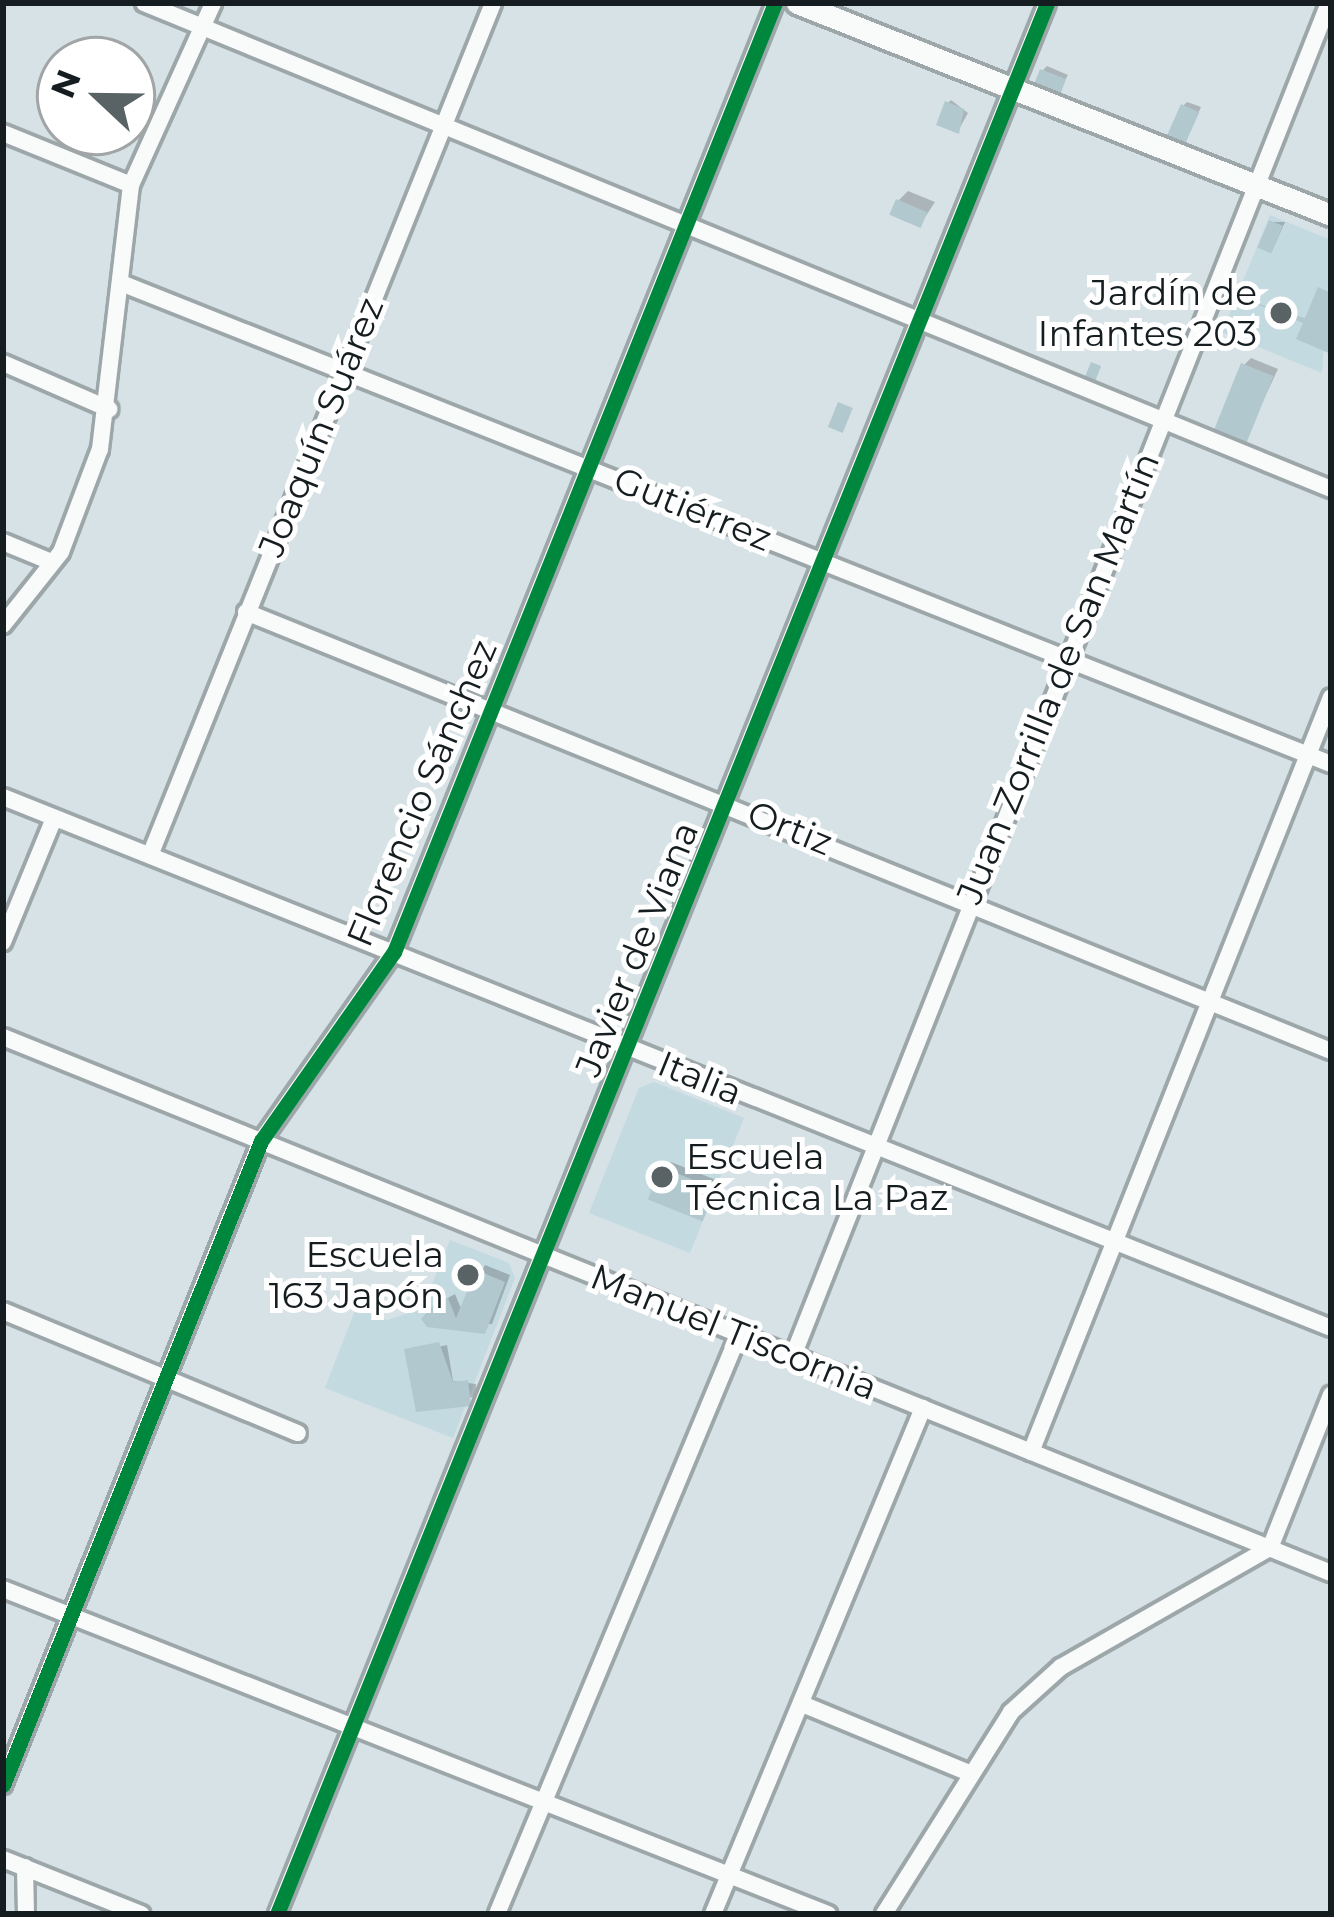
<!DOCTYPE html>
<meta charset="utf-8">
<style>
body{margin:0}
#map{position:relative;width:1334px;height:1917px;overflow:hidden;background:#d6e2e6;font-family:Montserrat,sans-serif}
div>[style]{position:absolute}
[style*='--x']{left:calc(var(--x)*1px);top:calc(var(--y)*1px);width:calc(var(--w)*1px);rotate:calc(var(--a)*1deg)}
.built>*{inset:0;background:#c3dae1}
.shadow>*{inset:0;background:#0003}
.building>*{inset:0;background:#b2c8cf;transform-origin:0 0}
.roads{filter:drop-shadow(3px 0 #9da7aa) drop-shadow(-3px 0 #9da7aa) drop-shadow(0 3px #9da7aa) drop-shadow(0 -3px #9da7aa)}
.minor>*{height:16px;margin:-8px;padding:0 8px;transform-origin:8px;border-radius:8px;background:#f9fbfb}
.tertiary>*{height:21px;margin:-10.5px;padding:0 10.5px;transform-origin:10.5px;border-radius:10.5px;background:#f9fbfb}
.cycleway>*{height:15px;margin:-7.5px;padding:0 7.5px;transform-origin:7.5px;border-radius:7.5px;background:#00873e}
.dots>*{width:33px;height:33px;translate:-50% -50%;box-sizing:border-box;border:6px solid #fff;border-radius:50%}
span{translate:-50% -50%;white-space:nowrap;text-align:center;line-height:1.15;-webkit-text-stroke:10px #fff;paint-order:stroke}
.poi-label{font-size:36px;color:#151d20}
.right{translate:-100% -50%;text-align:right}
.left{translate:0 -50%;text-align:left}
.street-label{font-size:36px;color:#151d20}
.frame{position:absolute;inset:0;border:6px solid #151d20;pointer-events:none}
.north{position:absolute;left:36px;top:36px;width:120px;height:120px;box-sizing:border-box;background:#fff;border:3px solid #a1a5a6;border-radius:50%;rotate:292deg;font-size:33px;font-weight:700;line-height:48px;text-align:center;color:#151d20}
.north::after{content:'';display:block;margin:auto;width:42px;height:54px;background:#596265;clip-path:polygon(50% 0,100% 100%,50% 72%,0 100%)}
</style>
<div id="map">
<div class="built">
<i style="clip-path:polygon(1270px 215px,1331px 240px,1322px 373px,1222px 332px)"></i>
<i style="clip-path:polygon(654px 1082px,744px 1118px,690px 1253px,589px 1213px,639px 1088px)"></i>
<i style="clip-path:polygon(450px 1240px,509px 1263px,515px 1278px,453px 1438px,325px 1388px,356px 1308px,387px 1320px,422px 1309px)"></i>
</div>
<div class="shadow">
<i style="clip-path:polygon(1047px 66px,1068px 75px,1058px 93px,1043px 70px)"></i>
<i style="clip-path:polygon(951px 100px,968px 113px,958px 131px,948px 103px)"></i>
<i style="clip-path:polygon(1187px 102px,1201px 107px,1186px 139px,1183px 106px)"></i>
<i style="clip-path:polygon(908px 191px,935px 202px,920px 225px,899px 200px)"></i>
<i style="clip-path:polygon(1271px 222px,1285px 222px,1272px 251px)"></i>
<i style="clip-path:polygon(1251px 358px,1278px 369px,1243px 444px,1244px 365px)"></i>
<i style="clip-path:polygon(671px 1162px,721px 1182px,702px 1217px,650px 1190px)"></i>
<i style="clip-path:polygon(485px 1265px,510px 1275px,492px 1324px,429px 1325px,435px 1305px,455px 1294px,462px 1311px)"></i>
<i style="clip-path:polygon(447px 1345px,453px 1381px,476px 1384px,477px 1396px,424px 1409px,429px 1349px)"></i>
</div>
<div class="building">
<i style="left:1040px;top:69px;width:28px;height:18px;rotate:21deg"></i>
<i style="clip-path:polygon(945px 101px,964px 109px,959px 134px,936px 125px)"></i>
<i style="left:1181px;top:104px;width:20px;height:34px;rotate:24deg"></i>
<i style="left:896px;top:199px;width:34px;height:17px;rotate:23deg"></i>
<i style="left:1269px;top:220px;width:15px;height:30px;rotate:23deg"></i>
<i style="clip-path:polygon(1318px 287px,1331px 293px,1331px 354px,1296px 339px,1303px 323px,1249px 301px,1305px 318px)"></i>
<i style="left:1091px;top:362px;width:11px;height:19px;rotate:22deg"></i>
<i style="left:1241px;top:363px;width:35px;height:78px;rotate:22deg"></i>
<i style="left:838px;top:402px;width:16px;height:27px;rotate:22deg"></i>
<i style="left:661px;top:1167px;width:59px;height:35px;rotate:22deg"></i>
<i style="clip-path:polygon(476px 1270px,505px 1282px,485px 1334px,427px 1327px,421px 1319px,437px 1301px,448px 1298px,456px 1318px)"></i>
<i style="clip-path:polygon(439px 1342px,453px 1382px,468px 1380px,471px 1406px,416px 1412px,404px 1349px)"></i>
</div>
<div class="roads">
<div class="minor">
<i style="--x:144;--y:3;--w:1283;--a:22.27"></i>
<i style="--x:3;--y:133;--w:138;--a:22.1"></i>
<i style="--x:121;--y:283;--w:1302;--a:21.68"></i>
<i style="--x:3;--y:363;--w:116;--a:23.5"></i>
<i style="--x:3;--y:542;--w:52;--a:22.6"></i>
<i style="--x:246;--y:612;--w:1170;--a:22.03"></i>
<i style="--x:3;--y:625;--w:93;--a:-51.5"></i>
<i style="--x:61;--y:552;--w:110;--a:-69.3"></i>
<i style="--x:100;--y:449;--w:266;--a:-83.3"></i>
<i style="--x:131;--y:185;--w:200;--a:-65.7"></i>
<i style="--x:3;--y:797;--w:1430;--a:21.79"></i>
<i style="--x:151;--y:853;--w:916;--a:-68.08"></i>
<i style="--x:3;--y:942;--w:134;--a:-67.6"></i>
<i style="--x:3;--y:1037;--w:1432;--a:21.98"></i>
<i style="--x:3;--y:1311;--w:319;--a:22.5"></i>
<i style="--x:793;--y:1356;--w:1455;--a:-68.39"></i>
<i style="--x:1031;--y:1452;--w:812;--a:-68.33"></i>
<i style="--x:3;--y:1589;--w:887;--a:21.5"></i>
<i style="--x:802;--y:1704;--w:181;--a:22.4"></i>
<i style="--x:3;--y:1785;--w:694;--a:-68.17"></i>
<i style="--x:261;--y:1141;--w:231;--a:-54.9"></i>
<i style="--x:394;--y:952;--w:1023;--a:-68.13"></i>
<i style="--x:3;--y:1859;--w:149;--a:21.7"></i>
<i style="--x:25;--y:1867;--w:47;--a:88.8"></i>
<i style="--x:277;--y:1914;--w:2060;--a:-68.05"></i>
<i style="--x:497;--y:1914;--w:628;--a:-67.35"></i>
<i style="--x:713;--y:1914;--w:548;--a:-67.46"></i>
<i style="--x:884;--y:1914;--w:239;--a:-57.8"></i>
<i style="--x:1011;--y:1712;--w:67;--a:-42"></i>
<i style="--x:1061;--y:1667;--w:241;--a:-29.7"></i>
<i style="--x:1270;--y:1548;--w:165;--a:-68.3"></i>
</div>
<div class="tertiary">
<i style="--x:797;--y:3;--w:575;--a:21.65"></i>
</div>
</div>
<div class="cycleway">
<i style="--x:3;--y:1785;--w:694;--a:-68.17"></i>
<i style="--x:261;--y:1141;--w:231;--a:-54.9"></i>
<i style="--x:394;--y:952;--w:1023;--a:-68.13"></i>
<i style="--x:277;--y:1914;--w:2060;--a:-68.05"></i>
</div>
<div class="dots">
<i style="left:1281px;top:313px;background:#596265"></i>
<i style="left:662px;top:1177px;background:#596265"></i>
<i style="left:468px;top:1275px;background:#596265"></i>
</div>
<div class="poi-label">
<span class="right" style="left:1257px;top:313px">Jardín de<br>Infantes 203</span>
<span class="left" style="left:686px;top:1177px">Escuela<br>Técnica La Paz</span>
<span class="right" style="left:444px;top:1275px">Escuela<br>163 Japón</span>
</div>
<div class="street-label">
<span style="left:321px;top:427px;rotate:-68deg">Joaquín Suárez</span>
<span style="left:693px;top:509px;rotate:22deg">Gutiérrez</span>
<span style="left:1058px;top:678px;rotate:-68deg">Juan Zorrilla de San Martín</span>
<span style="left:422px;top:793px;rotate:-67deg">Florencio Sánchez</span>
<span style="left:790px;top:828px;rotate:22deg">Ortiz</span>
<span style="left:637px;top:949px;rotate:-68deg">Javier de Viana</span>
<span style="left:700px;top:1078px;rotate:22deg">Italia</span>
<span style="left:734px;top:1332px;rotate:22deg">Manuel Tiscornia</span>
</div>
<div class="frame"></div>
<div class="north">N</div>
</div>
